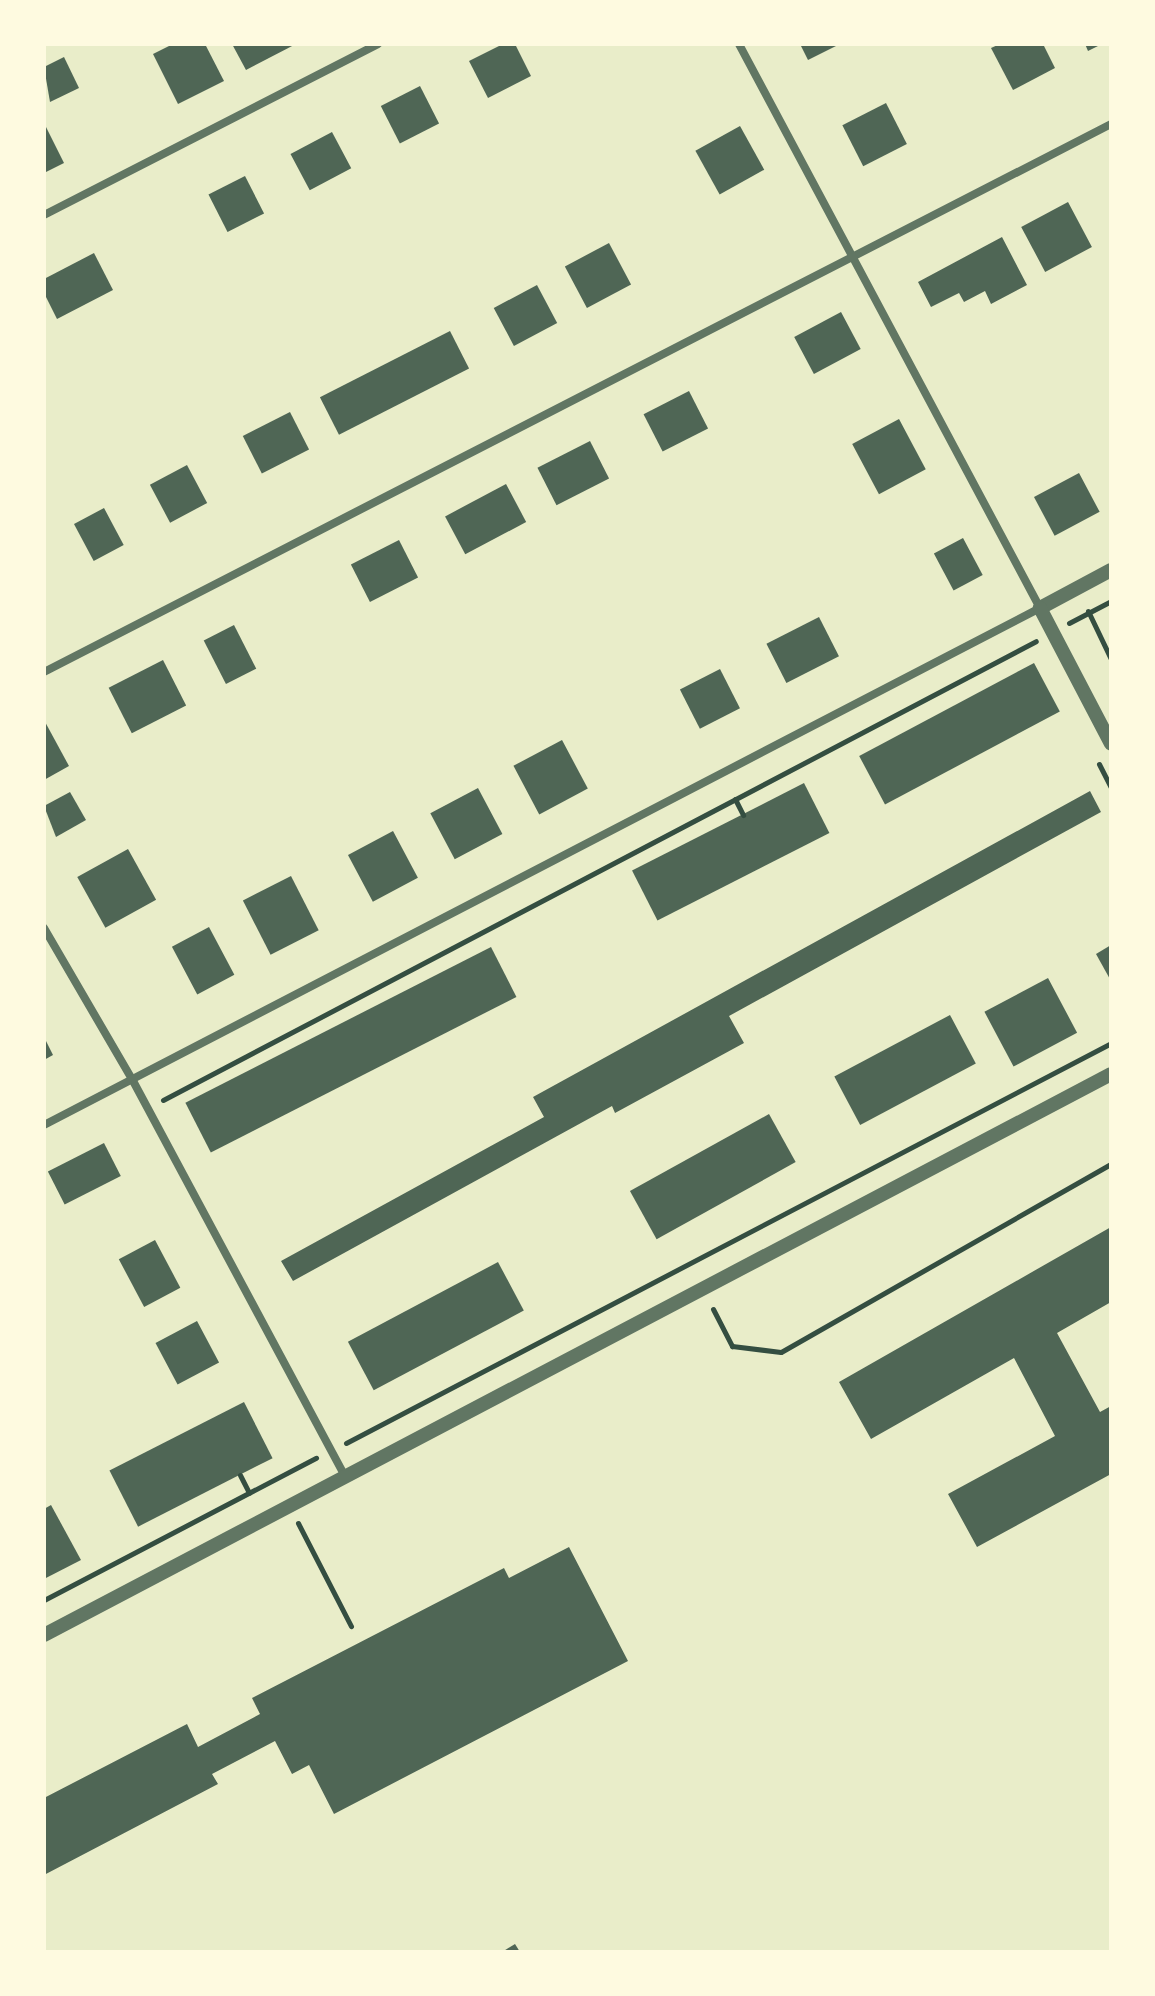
<!DOCTYPE html>
<style>
body{margin:0}
#map{position:relative;width:1155px;height:1996px;overflow:hidden;background:#e9edc9;font-family:"Exo 2",sans-serif}
div>[style]{position:absolute}
[style*='--x']{left:calc(var(--x)*1px);top:calc(var(--y)*1px);width:calc(var(--w)*1px);rotate:calc(var(--a)*1deg)}
.building>*{inset:0;background:#4f6655;transform-origin:0 0}
.path>*{height:5px;margin:-2.5px;padding:0 2.5px;transform-origin:2.5px;border-radius:2.5px;background:#344e41}
.minor>*{height:8px;margin:-4px;padding:0 4px;transform-origin:4px;border-radius:4px;background:#617663}
.tertiary>*{height:14px;margin:-7px;padding:0 7px;transform-origin:7px;border-radius:7px;background:#617663}
span{translate:-50% -50%;white-space:nowrap;text-align:center;line-height:1.15;-webkit-text-stroke:8px #fefae0;paint-order:stroke}
.frame{position:absolute;inset:0;border:46px solid #fefae0;pointer-events:none}
</style>
<div id="map">
<div class="building">
<i style="clip-path:polygon(173px 44px,205px 44px,224px 81px,178px 104px,153px 54px)"></i>
<i style="clip-path:polygon(232px 44px,296px 44px,246px 70px)"></i>
<i style="clip-path:polygon(503px 44px,515px 44px,531px 76px,488px 98px,469px 61px)"></i>
<i style="clip-path:polygon(800px 44px,840px 44px,808px 60px)"></i>
<i style="clip-path:polygon(1000px 44px,1043px 44px,1055px 68px,1013px 90px,991px 48px)"></i>
<i style="clip-path:polygon(1085px 44px,1102px 44px,1088px 51px)"></i>
<i style="clip-path:polygon(64px 57px,79px 88px,50px 102px,44px 67px)"></i>
<i style="left:420px;top:86px;width:42px;height:44px;rotate:63deg"></i>
<i style="left:886px;top:103px;width:46px;height:49px;rotate:63deg"></i>
<i style="clip-path:polygon(44px 123px,64px 163px,44px 173px)"></i>
<i style="left:740px;top:126px;width:50px;height:51px;rotate:61deg"></i>
<i style="left:332px;top:132px;width:41px;height:47px;rotate:62deg"></i>
<i style="left:245px;top:176px;width:42px;height:41px;rotate:63deg"></i>
<i style="left:1068px;top:202px;width:51px;height:53px;rotate:62deg"></i>
<i style="clip-path:polygon(1002px 237px,1027px 285px,991px 304px,985px 291px,964px 302px,959px 293px,931px 307px,918px 282px)"></i>
<i style="left:609px;top:243px;width:47px;height:50px;rotate:62deg"></i>
<i style="clip-path:polygon(94px 253px,113px 290px,57px 319px,44px 293px,44px 279px)"></i>
<i style="left:537px;top:285px;width:43px;height:49px;rotate:62deg"></i>
<i style="left:841px;top:312px;width:42px;height:53px;rotate:62deg"></i>
<i style="left:450px;top:331px;width:42px;height:146px;rotate:63deg"></i>
<i style="left:689px;top:391px;width:42px;height:51px;rotate:63deg"></i>
<i style="left:290px;top:412px;width:42px;height:53px;rotate:63deg"></i>
<i style="left:899px;top:419px;width:57px;height:53px;rotate:62deg"></i>
<i style="left:590px;top:441px;width:42px;height:59px;rotate:63deg"></i>
<i style="left:187px;top:465px;width:43px;height:42px;rotate:62deg"></i>
<i style="left:1079px;top:473px;width:44px;height:51px;rotate:62deg"></i>
<i style="left:506px;top:484px;width:43px;height:69px;rotate:62deg"></i>
<i style="left:104px;top:508px;width:42px;height:34px;rotate:62deg"></i>
<i style="left:963px;top:538px;width:42px;height:33px;rotate:62deg"></i>
<i style="left:399px;top:540px;width:42px;height:54px;rotate:63deg"></i>
<i style="left:819px;top:617px;width:44px;height:59px;rotate:63deg"></i>
<i style="left:234px;top:625px;width:49px;height:34px;rotate:63deg"></i>
<i style="left:163px;top:660px;width:51px;height:61px;rotate:63deg"></i>
<i style="left:1034px;top:663px;width:55px;height:198px;rotate:62deg"></i>
<i style="left:720px;top:669px;width:44px;height:45px;rotate:63deg"></i>
<i style="clip-path:polygon(44px 720px,69px 766px,44px 780px)"></i>
<i style="left:562px;top:740px;width:55px;height:55px;rotate:62deg"></i>
<i style="left:804px;top:783px;width:56px;height:193px;rotate:63deg"></i>
<i style="left:478px;top:788px;width:52px;height:54px;rotate:62deg"></i>
<i style="clip-path:polygon(1090px 791px,1101px 812px,729px 1016px,744px 1043px,615px 1113px,612px 1106px,293px 1281px,281px 1261px,544px 1117px,533px 1097px)"></i>
<i style="clip-path:polygon(70px 792px,86px 820px,56px 837px,44px 806px)"></i>
<i style="left:393px;top:831px;width:53px;height:51px;rotate:62deg"></i>
<i style="left:128px;top:849px;width:58px;height:58px;rotate:61deg"></i>
<i style="left:291px;top:876px;width:61px;height:54px;rotate:63deg"></i>
<i style="left:209px;top:927px;width:54px;height:42px;rotate:62deg"></i>
<i style="clip-path:polygon(1111px 945px,1111px 981px,1096px 954px)"></i>
<i style="left:491px;top:947px;width:56px;height:343px;rotate:63deg"></i>
<i style="left:1048px;top:978px;width:62px;height:72px;rotate:62deg"></i>
<i style="left:950px;top:1015px;width:55px;height:131px;rotate:62deg"></i>
<i style="clip-path:polygon(44px 1037px,53px 1055px,44px 1060px)"></i>
<i style="left:769px;top:1114px;width:55px;height:159px;rotate:61deg"></i>
<i style="left:104px;top:1143px;width:37px;height:63px;rotate:63deg"></i>
<i style="clip-path:polygon(1111px 1227px,1111px 1302px,1057px 1333px,1100px 1412px,1111px 1406px,1111px 1474px,977px 1547px,948px 1494px,1055px 1436px,1014px 1358px,871px 1439px,839px 1382px)"></i>
<i style="left:155px;top:1240px;width:54px;height:41px;rotate:62deg"></i>
<i style="left:498px;top:1262px;width:55px;height:170px;rotate:62deg"></i>
<i style="left:197px;top:1321px;width:47px;height:47px;rotate:62deg"></i>
<i style="left:244px;top:1402px;width:63px;height:151px;rotate:63deg"></i>
<i style="clip-path:polygon(51px 1505px,81px 1560px,44px 1579px,44px 1509px)"></i>
<i style="clip-path:polygon(569px 1547px,628px 1661px,334px 1814px,309px 1765px,292px 1774px,275px 1741px,212px 1774px,218px 1784px,44px 1875px,44px 1798px,187px 1724px,198px 1747px,260px 1714px,252px 1698px,504px 1568px,509px 1578px)"></i>
<i style="clip-path:polygon(515px 1944px,520px 1952px,502px 1952px)"></i>
</div>
<div class="path">
<i style="--x:1088;--y:611;--w:53;--a:64.4"></i>
<i style="--x:1069;--y:623;--w:47;--a:-27.6"></i>
<i style="--x:1099;--y:764;--w:27;--a:63"></i>
<i style="--x:735;--y:799;--w:18;--a:63"></i>
<i style="--x:163;--y:1100;--w:986;--a:-27.73"></i>
<i style="--x:713;--y:1309;--w:42;--a:62.8"></i>
<i style="--x:732;--y:1346;--w:49;--a:7"></i>
<i style="--x:781;--y:1352;--w:380;--a:-29.7"></i>
<i style="--x:346;--y:1443;--w:863;--a:-27.6"></i>
<i style="--x:240;--y:1475;--w:20;--a:63"></i>
<i style="--x:298;--y:1523;--w:116;--a:62.8"></i>
<i style="--x:44;--y:1600;--w:307;--a:-27.6"></i>
</div>
<div class="minor">
<i style="--x:44;--y:215;--w:375;--a:-27.1"></i>
<i style="--x:44;--y:672;--w:1199;--a:-27.18"></i>
<i style="--x:44;--y:928;--w:175;--a:59.8"></i>
<i style="--x:132;--y:1079;--w:448;--a:61.8"></i>
<i style="--x:44;--y:1125;--w:1122;--a:-27.43"></i>
<i style="--x:1040;--y:608;--w:639;--a:-118.09"></i>
</div>
<div class="tertiary">
<i style="--x:1111;--y:570;--w:81;--a:151.8"></i>
<i style="--x:1040;--y:608;--w:153;--a:62.4"></i>
<i style="--x:44;--y:1635;--w:1205;--a:-27.73"></i>
</div>
<div class="frame"></div>
</div>
